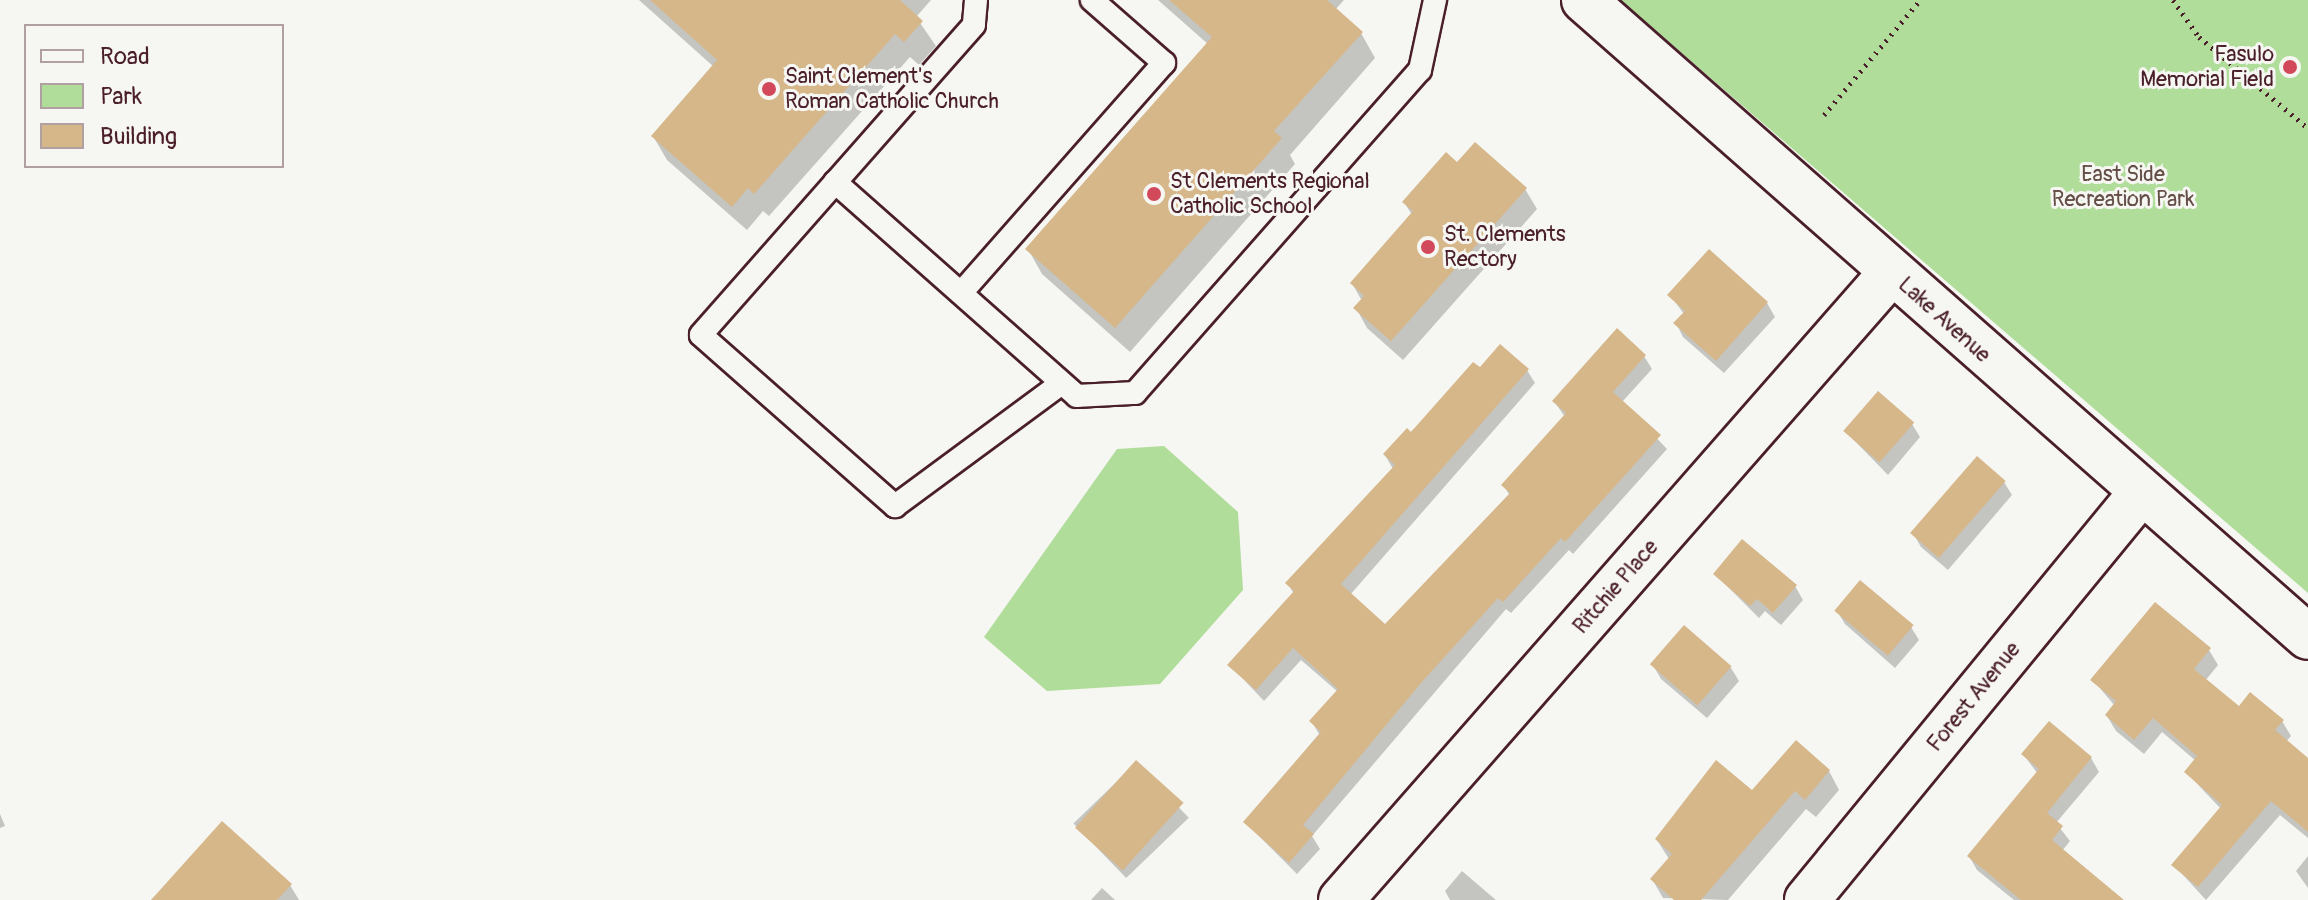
<!DOCTYPE html>
<style>
body{margin:0}
#map{position:relative;width:2308px;height:900px;overflow:hidden;background:#f6f6f2;font-family:Pangolin,sans-serif}
div>[style]{position:absolute}
[style*='--x']{left:calc(var(--x)*1px);top:calc(var(--y)*1px);width:calc(var(--w)*1px);rotate:calc(var(--a)*1deg)}
.green>*{inset:0;background:#b1dd9b}
.shadow>*{inset:0;background:#0003;transform-origin:0 0}
.building>*{inset:0;background:#d6b78a;transform-origin:0 0}
.path>*{height:5px;margin-top:-2.5px;transform-origin:0;background:repeating-linear-gradient(90deg,#4a1f2b 0 2px,transparent 0 8px)}
.roads{filter:drop-shadow(2px 0 #4a1f2b) drop-shadow(-2px 0 #4a1f2b) drop-shadow(0 2px #4a1f2b) drop-shadow(0 -2px #4a1f2b)}
.lane>*{height:22px;margin:-11px;padding:0 11px;transform-origin:11px;border-radius:11px;background:#f6f6f2}
.street>*{height:44px;margin:-22px;padding:0 22px;transform-origin:22px;border-radius:22px;background:#f6f6f2}
.secondary>*{height:44px;margin:-22px;padding:0 22px;transform-origin:22px;border-radius:22px;background:#f6f6f2}
.dots>*{width:22px;height:22px;translate:-50% -50%;box-sizing:border-box;border:4px solid #f6f6f2;border-radius:50%}
span{translate:-50% -50%;white-space:nowrap;text-align:center;line-height:1.15;-webkit-text-stroke:6px #f6f6f2;paint-order:stroke}
.poi-label{font-size:22px;color:#4a1f2b}
.right{translate:-100% -50%;text-align:right}
.left{translate:0 -50%;text-align:left}
.park-label{font-size:22px;color:#644e47}
.street-label{font-size:22px;color:#4a1f2b}
.legend{position:absolute;left:24px;top:24px;width:260px;height:144px;box-sizing:border-box;background:#f6f6f2;border:2px solid #b1a0a2;margin:0;padding:10px 14px;list-style:none;font-size:24px;color:#4a1f2b}
.legend li{display:flex;align-items:center;gap:16px;height:40px}
.legend b{width:40px;border:2px solid #b1a0a2}
</style>
<div id="map">
<div class="green">
<i style="clip-path:polygon(1620px 0,2308px 0,2308px 593px,1918px 257px)"></i>
<i style="clip-path:polygon(1164px 446px,1238px 512px,1243px 590px,1160px 684px,1047px 691px,984px 637px,1117px 449px)"></i>
</div>
<div class="shadow">
<i style="clip-path:polygon(639px 0,931px 0,916px 17px,936px 46px,919px 65px,910px 57px,769px 216px,763px 211px,747px 230px,667px 160px,653px 136px,714px 67px)"></i>
<i style="clip-path:polygon(1158px 0,1344px 0,1335px 10px,1361px 33px,1375px 58px,1290px 155px,1295px 164px,1130px 352px,1042px 274px,1028px 249px,1209px 45px)"></i>
<i style="clip-path:polygon(1457px 165px,1525px 189px,1537px 209px,1403px 360px,1367px 328px,1356px 308px,1362px 301px,1352px 283px,1412px 215px,1404px 202px)"></i>
<i style="clip-path:polygon(1670px 295px,1767px 303px,1775px 317px,1724px 373px,1683px 337px,1676px 323px,1684px 314px)"></i>
<i style="clip-path:polygon(1644px 356px,1652px 369px,1622px 402px,1667px 449px,1573px 554px,1569px 550px,1511px 613px,1506px 609px,1312px 836px,1320px 849px,1297px 874px,1245px 822px,1319px 734px,1312px 722px,1338px 692px,1301px 660px,1264px 701px,1230px 665px,1294px 594px,1288px 584px,1393px 469px,1385px 455px,1480px 370px,1527px 370px,1535px 383px,1350px 595px,1386px 627px,1510px 496px,1504px 486px,1565px 417px,1554px 401px)"></i>
<i style="clip-path:polygon(1912px 424px,1920px 437px,1888px 475px,1846px 432px)"></i>
<i style="clip-path:polygon(2004px 482px,2012px 495px,1948px 570px,1921px 547px,1913px 533px)"></i>
<i style="clip-path:polygon(1715px 574px,1795px 586px,1803px 600px,1781px 625px,1765px 611px,1759px 618px)"></i>
<i style="clip-path:polygon(1837px 611px,1911px 627px,1919px 640px,1895px 668px,1845px 624px)"></i>
<i style="clip-path:polygon(1685px 628px,1731px 668px,1739px 681px,1707px 718px,1661px 679px,1653px 665px)"></i>
<i style="clip-path:polygon(2209px 650px,2218px 665px,2205px 681px,2239px 709px,2282px 721px,2291px 736px,2286px 742px,2308px 760px,2308px 838px,2280px 815px,2206px 900px,2174px 865px,2221px 809px,2186px 772px,2196px 761px,2162px 732px,2144px 754px,2116px 731px,2107px 716px,2115px 706px,2093px 680px)"></i>
<i style="clip-path:polygon(2023px 754px,2091px 758px,2099px 772px,2056px 823px,2070px 841px,2062px 851px,2120px 900px,2014px 900px,1977px 870px,1969px 856px,2038px 774px)"></i>
<i style="left:1136px;top:763px;width:76px;height:87px;rotate:46deg"></i>
<i style="clip-path:polygon(1829px 771px,1839px 790px,1816px 817px,1806px 809px,1728px 900px,1663px 898px,1652px 879px,1669px 859px,1657px 840px,1753px 793px)"></i>
<i style="clip-path:polygon(0 814px,5px 826px,0 828px)"></i>
<i style="clip-path:polygon(2308px 856px,2308px 888px,2296px 871px)"></i>
<i style="clip-path:polygon(1462px 871px,1496px 900px,1450px 900px,1445px 891px)"></i>
<i style="clip-path:polygon(290px 885px,299px 900px,154px 900px)"></i>
<i style="clip-path:polygon(1102px 888px,1115px 900px,1091px 900px)"></i>
</div>
<div class="building">
<i style="clip-path:polygon(650px 0,900px 0,923px 21px,904px 42px,895px 34px,754px 194px,748px 188px,732px 207px,651px 136px,717px 60px)"></i>
<i style="clip-path:polygon(1169px 0,1327px 0,1363px 32px,1274px 131px,1282px 138px,1115px 328px,1025px 249px,1212px 37px)"></i>
<i style="clip-path:polygon(1475px 142px,1527px 188px,1391px 341px,1353px 308px,1364px 296px,1350px 283px,1413px 211px,1402px 202px,1446px 152px,1457px 162px)"></i>
<i style="clip-path:polygon(1709px 249px,1768px 302px,1716px 361px,1673px 323px,1685px 311px,1667px 295px)"></i>
<i style="clip-path:polygon(1617px 328px,1646px 355px,1613px 392px,1661px 435px,1565px 542px,1561px 538px,1503px 602px,1498px 598px,1421px 683px,1303px 825px,1314px 834px,1289px 863px,1243px 822px,1321px 732px,1309px 721px,1338px 689px,1293px 648px,1256px 690px,1227px 665px,1294px 591px,1285px 583px,1395px 465px,1383px 454px,1407px 428px,1411px 432px,1473px 362px,1480px 367px,1500px 344px,1529px 369px,1341px 584px,1385px 624px,1510px 493px,1501px 485px,1566px 413px,1552px 401px)"></i>
<i style="left:1878px;top:391px;width:48px;height:53px;rotate:41deg"></i>
<i style="left:1977px;top:456px;width:38px;height:102px;rotate:41deg"></i>
<i style="clip-path:polygon(1742px 539px,1797px 585px,1773px 613px,1757px 599px,1750px 606px,1713px 574px)"></i>
<i style="left:1860px;top:580px;width:70px;height:40px;rotate:40deg"></i>
<i style="clip-path:polygon(2155px 602px,2211px 648px,2194px 669px,2239px 706px,2250px 692px,2284px 720px,2275px 730px,2308px 758px,2308px 832px,2271px 801px,2198px 887px,2171px 865px,2222px 805px,2184px 772px,2197px 756px,2153px 718px,2134px 740px,2105px 715px,2116px 701px,2090px 680px)"></i>
<i style="left:1684px;top:625px;width:63px;height:52px;rotate:41deg"></i>
<i style="clip-path:polygon(2049px 721px,2092px 757px,2047px 813px,2063px 826px,2052px 840px,2124px 900px,2021px 900px,1967px 856px,2039px 769px,2021px 754px)"></i>
<i style="clip-path:polygon(1796px 740px,1830px 770px,1805px 800px,1795px 791px,1701px 900px,1674px 900px,1650px 879px,1672px 854px,1655px 839px,1716px 760px,1752px 790px)"></i>
<i style="left:1136px;top:760px;width:64px;height:91px;rotate:42deg"></i>
<i style="clip-path:polygon(222px 821px,292px 884px,277px 900px,151px 900px)"></i>
</div>
<div class="path">
<i style="--x:2173;--y:0;--w:45;--a:54.9"></i>
<i style="--x:2199;--y:37;--w:142;--a:39.9"></i>
<i style="--x:1824;--y:115;--w:150;--a:-50.1"></i>
</div>
<div class="roads">
<div class="lane">
<i style="--x:976;--y:0;--w:25;--a:95"></i>
<i style="--x:974;--y:25;--w:413;--a:131.4"></i>
<i style="--x:701;--y:335;--w:259;--a:41.4"></i>
<i style="--x:895;--y:506;--w:207;--a:-36.4"></i>
<i style="--x:835;--y:182;--w:323;--a:41.5"></i>
<i style="--x:1077;--y:396;--w:58;--a:-3"></i>
<i style="--x:1135;--y:393;--w:431;--a:-48.6"></i>
<i style="--x:1420;--y:70;--w:72;--a:-77.9"></i>
<i style="--x:961;--y:293;--w:307;--a:-48.6"></i>
<i style="--x:1164;--y:63;--w:96;--a:-138.8"></i>
</div>
<div class="street">
<i style="--x:1341;--y:900;--w:834;--a:-48.74"></i>
<i style="--x:1807;--y:900;--w:525;--a:-50.64"></i>
</div>
<div class="secondary">
<i style="--x:1584;--y:0;--w:964;--a:41.34"></i>
</div>
</div>
<div class="dots">
<i style="left:2290px;top:67px;background:#d1495b"></i>
<i style="left:769px;top:89px;background:#d1495b"></i>
<i style="left:1154px;top:194px;background:#d1495b"></i>
<i style="left:1428px;top:247px;background:#d1495b"></i>
</div>
<div class="poi-label">
<span class="right" style="left:2274px;top:67px">Fasulo<br>Memorial Field</span>
<span class="left" style="left:785px;top:89px">Saint Clement's<br>Roman Catholic Church</span>
<span class="left" style="left:1170px;top:194px">St Clements Regional<br>Catholic School</span>
<span class="left" style="left:1444px;top:247px">St. Clements<br>Rectory</span>
</div>
<div class="park-label">
<span style="left:2123px;top:187px">East Side<br>Recreation Park</span>
</div>
<div class="street-label">
<span style="left:1944px;top:320px;rotate:42deg">Lake Avenue</span>
<span style="left:1616px;top:587px;rotate:-49deg">Ritchie Place</span>
<span style="left:1974px;top:697px;rotate:-51deg">Forest Avenue</span>
</div>
<ul class="legend">
<li><b style="height:10px;background:#f6f6f2"></b>Road</li>
<li><b style="height:22px;background:#b1dd9b"></b>Park</li>
<li><b style="height:22px;background:#d6b78a"></b>Building</li>
</ul>
</div>
